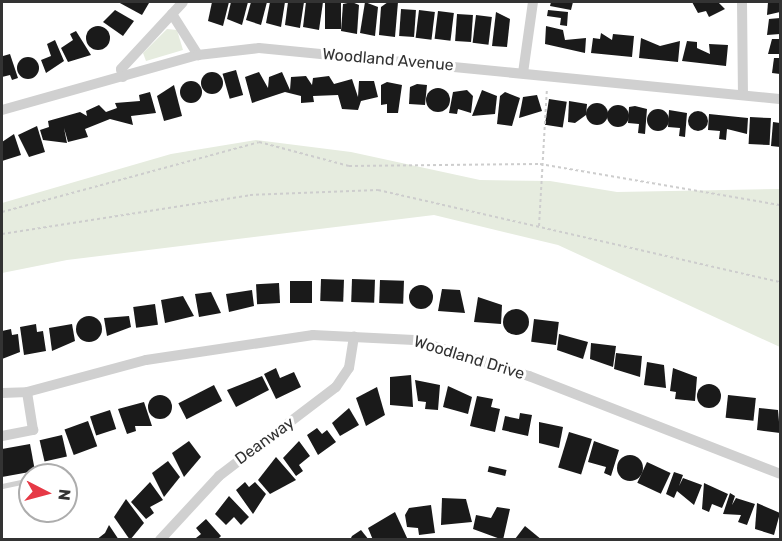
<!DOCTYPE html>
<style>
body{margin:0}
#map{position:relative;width:782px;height:541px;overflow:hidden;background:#fff;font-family:Rubik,sans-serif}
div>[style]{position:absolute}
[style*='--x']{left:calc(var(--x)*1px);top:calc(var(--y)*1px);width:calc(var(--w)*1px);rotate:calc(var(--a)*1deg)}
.green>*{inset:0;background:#e6ecdf}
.building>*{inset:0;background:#1a1a1a;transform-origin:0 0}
.round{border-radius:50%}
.path>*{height:2px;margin-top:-1px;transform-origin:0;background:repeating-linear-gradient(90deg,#cdcdcd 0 3px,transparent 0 6px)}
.lane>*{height:5px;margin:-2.5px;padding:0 2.5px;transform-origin:2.5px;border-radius:2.5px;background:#d0d0d0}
.street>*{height:10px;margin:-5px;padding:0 5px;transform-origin:5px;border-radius:5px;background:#d0d0d0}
span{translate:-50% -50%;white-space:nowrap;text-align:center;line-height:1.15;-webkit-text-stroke:6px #fff;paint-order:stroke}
.street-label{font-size:16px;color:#333}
.frame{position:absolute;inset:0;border:3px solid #333;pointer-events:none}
.north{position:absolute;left:18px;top:463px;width:60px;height:60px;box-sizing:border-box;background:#fff;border:2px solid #adadad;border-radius:50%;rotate:96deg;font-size:16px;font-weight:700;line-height:24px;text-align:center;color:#333}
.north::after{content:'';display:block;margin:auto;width:21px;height:27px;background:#e63946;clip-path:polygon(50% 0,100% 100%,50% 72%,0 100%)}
</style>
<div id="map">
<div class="green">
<i style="clip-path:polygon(167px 29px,177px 30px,183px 50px,146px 61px,143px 53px)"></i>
<i style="clip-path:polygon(256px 140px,351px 152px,480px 180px,550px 181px,617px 192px,780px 189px,780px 347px,558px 245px,434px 215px,67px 260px,2px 273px,2px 203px,171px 154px)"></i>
</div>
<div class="building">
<i style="clip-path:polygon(118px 2px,147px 2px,149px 3px,142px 15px)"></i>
<i style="clip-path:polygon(212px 2px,229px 2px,223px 26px,208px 21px)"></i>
<i style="clip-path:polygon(231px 2px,248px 2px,242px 25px,227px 19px)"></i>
<i style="clip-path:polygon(251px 2px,267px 2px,261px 25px,246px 20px)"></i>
<i style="clip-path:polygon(270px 2px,285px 2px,281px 27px,266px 23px)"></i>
<i style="clip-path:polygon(288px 2px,304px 2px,300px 28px,285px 25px)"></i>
<i style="clip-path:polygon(306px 2px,323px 2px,319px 30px,303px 27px)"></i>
<i style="left:325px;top:2px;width:16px;height:27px"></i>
<i style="clip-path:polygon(352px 2px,359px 5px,357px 34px,341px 31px,343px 4px)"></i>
<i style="clip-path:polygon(365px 2px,378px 7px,375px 36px,360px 33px)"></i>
<i style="clip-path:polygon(388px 2px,398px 2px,395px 37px,379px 35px,381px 7px)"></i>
<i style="clip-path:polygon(551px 2px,573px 2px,571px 10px,550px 6px)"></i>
<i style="clip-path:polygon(692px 2px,718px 2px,725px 9px,709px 17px,706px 11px,698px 13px)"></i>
<i style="clip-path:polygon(768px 2px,780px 2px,780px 12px,767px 15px)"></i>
<i style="left:401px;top:9px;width:15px;height:27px;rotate:4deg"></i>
<i style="clip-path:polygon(115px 10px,134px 21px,123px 36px,103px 22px)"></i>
<i style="left:419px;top:10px;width:16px;height:28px;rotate:7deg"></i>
<i style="clip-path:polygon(548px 10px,568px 12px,567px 26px,560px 25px,561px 18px,547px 16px)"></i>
<i style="left:438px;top:11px;width:16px;height:28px;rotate:7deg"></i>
<i style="clip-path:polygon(496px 12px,510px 19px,507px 47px,492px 46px)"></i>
<i style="left:457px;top:14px;width:16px;height:27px;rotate:4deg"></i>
<i style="left:476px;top:15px;width:16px;height:28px;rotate:7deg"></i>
<i style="clip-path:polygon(780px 18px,780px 34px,767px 35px,769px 19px)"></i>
<i style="clip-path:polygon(546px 26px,563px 30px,565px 40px,586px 38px,585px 53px,545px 44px)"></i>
<i class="round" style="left:86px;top:26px;width:24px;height:24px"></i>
<i style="clip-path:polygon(76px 31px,91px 55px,68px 62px,61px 48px,73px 40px,70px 34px)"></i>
<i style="clip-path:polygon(601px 33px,612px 40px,613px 34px,634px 36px,632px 57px,591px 53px,593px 38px,600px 39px)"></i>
<i style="clip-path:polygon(641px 38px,660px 46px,680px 41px,678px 62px,639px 58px)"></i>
<i style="clip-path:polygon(772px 39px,780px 39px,780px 54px,768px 54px)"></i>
<i style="clip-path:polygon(55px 40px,64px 61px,46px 73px,41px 60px,51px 56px,47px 44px)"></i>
<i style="clip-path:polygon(687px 41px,697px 42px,697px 48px,710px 54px,709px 44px,728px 45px,726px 66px,682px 61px)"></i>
<i style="clip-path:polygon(10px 54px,18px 78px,12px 80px,10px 75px,2px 77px,3px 56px)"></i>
<i class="round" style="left:17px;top:57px;width:22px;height:22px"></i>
<i style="clip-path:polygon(774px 58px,780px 58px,780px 74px,772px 73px)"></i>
<i style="left:236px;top:70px;width:26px;height:14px;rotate:74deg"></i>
<i style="clip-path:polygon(259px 72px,268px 88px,269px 77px,282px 72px,290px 90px,291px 77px,306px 76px,312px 85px,313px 78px,329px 76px,334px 84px,352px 79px,358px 97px,359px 81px,374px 81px,378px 97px,361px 101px,358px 110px,342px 109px,338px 95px,313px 96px,314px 102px,301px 103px,301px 96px,285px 92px,252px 103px,245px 77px)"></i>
<i class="round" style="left:201px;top:72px;width:22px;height:22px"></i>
<i class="round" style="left:180px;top:81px;width:22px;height:22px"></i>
<i style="clip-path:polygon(387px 82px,402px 85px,398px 113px,387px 113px,387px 104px,381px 105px,381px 85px)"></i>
<i style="clip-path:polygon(417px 84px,427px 85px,425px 105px,409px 104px,410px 87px)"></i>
<i style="clip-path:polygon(174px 85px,182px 116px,164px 121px,157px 96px)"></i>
<i class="round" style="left:426px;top:88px;width:24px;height:24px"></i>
<i style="clip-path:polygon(467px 90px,473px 96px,471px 113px,458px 109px,457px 114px,449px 113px,453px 92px)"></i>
<i style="clip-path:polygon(482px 90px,497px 96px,495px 114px,472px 116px)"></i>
<i style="clip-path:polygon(150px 92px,156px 113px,131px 116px,133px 125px,110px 119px,85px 129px,88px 137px,68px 142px,64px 128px,67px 143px,43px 140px,40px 130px,49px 127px,48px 121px,80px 112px,87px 116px,86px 111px,99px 105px,106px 112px,117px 108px,115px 103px,140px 101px,139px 95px)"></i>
<i style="clip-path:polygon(505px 92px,520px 98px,512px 126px,497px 124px,500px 96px)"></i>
<i style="clip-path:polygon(537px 95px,542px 111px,519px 118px,523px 97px)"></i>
<i style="left:549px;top:99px;width:18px;height:26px;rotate:9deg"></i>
<i style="clip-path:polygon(569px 101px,587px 104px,586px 115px,575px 123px,568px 122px)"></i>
<i class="round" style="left:586px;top:103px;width:22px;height:22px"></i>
<i class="round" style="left:607px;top:105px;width:22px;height:22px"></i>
<i style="clip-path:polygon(635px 106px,647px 109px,645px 134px,638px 133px,639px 124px,628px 123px,629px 107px)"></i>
<i class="round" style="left:647px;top:109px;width:22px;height:22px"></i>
<i style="clip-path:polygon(669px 110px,687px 113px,685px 137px,679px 136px,680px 128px,668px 127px)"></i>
<i class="round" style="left:688px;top:111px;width:20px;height:20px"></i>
<i style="clip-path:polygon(709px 114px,748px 118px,747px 134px,727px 129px,726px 140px,719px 139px,720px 131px,708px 130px)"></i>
<i style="left:750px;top:117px;width:21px;height:27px;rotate:3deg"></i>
<i style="clip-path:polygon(773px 122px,780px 123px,780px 147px,771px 146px)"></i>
<i style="clip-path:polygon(37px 126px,45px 152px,29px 157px,18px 135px)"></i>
<i style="clip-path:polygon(14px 134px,21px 155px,2px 161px,2px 142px)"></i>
<i style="left:321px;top:279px;width:23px;height:22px;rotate:2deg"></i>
<i style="left:352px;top:279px;width:23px;height:23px;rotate:2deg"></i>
<i style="left:380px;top:280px;width:24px;height:23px;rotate:2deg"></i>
<i style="left:290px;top:281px;width:22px;height:22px"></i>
<i style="left:279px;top:283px;width:20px;height:23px;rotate:87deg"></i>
<i class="round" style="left:409px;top:285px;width:24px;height:24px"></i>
<i style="clip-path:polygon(442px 289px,460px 290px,465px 313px,438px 311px)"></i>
<i style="clip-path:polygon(252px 290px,254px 306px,229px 312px,226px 294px)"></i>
<i style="clip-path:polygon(211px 292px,221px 313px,199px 317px,195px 294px)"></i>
<i style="clip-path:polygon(183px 296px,194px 316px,165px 323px,161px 300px)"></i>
<i style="clip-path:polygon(478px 297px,502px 305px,501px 324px,474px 322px)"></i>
<i style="left:155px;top:304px;width:21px;height:22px;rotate:82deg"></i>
<i class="round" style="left:503px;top:309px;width:26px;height:26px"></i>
<i style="clip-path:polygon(129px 316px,131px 327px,107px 336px,104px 318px)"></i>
<i class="round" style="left:76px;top:316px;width:26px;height:26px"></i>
<i style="left:534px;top:319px;width:25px;height:23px;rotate:7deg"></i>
<i style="clip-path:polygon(36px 324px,37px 332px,43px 331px,46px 351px,24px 355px,20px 327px)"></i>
<i style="clip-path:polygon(72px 324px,75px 341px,52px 351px,49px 328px)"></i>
<i style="clip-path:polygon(11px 329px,12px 335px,18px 334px,20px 352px,2px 359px,2px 331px)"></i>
<i style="clip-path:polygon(559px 334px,588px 342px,583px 359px,557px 350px)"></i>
<i style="clip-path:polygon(591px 343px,616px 346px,613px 367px,590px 359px)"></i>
<i style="clip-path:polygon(616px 353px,642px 356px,640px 377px,614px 369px)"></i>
<i style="clip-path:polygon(647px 362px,664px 365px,666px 388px,644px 385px)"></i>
<i style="clip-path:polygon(276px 368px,280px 378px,294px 372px,301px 387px,276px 399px,264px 374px)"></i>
<i style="clip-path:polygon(673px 368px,697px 377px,695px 401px,675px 399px,676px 392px,670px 391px)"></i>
<i style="clip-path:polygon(411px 375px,413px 407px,390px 405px,390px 377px)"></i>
<i style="clip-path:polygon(262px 376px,269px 390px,236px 407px,227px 390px)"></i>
<i style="clip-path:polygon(415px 380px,440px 385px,438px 410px,425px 409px,426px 402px,418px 401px)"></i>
<i class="round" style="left:697px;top:384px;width:24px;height:24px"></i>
<i style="left:214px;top:385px;width:18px;height:40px;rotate:63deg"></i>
<i style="clip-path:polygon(448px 386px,472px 397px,468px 414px,443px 407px)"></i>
<i style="clip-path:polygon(377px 387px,385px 415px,366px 426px,356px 398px)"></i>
<i class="round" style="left:148px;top:395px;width:24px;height:24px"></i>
<i style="left:728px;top:395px;width:28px;height:23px;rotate:6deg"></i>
<i style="clip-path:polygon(477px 396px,493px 399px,491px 407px,500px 409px,495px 432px,470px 426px)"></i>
<i style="clip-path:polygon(144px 402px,152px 426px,135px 426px,136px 431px,127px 434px,118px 409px)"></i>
<i style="clip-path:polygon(349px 408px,359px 425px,340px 436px,332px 423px)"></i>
<i style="clip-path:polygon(759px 408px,778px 410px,780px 433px,757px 430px)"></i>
<i style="left:110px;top:410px;width:20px;height:21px;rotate:72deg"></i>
<i style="clip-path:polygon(520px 413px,532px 415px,528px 436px,502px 430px,505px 416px,519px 419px)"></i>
<i style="left:88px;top:421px;width:27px;height:25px;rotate:70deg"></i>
<i style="clip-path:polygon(539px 422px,563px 427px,559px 448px,539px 443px)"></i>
<i style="clip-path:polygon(317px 428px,322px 434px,327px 430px,336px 442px,318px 455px,307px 435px)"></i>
<i style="left:569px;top:432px;width:24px;height:37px;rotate:17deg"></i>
<i style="left:62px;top:435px;width:22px;height:23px;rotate:77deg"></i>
<i style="clip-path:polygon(189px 441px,201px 457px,184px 477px,172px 453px)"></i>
<i style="clip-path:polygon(299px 441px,310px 456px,299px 465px,303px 471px,296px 476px,283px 458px)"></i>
<i style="clip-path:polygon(594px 441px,619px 450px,611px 476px,604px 473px,606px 467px,588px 462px)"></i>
<i style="clip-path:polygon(30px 444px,35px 471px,2px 477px,2px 449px)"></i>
<i class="round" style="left:617px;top:455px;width:26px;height:26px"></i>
<i style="clip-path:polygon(276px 457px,296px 480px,270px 494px,258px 480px)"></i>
<i style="clip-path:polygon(168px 461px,180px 477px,164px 497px,152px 473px)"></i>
<i style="left:647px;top:462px;width:26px;height:23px;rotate:25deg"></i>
<i style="left:489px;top:466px;width:18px;height:6px;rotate:13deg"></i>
<i style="clip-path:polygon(674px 472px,683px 475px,679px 486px,683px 478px,702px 485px,694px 505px,677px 491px,674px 498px,666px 494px)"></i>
<i style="clip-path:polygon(150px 482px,163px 500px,150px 507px,154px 513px,146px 519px,131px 502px)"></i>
<i style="clip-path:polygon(245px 482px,249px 487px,255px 482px,266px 494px,253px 514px,236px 490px)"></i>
<i style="clip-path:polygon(704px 483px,728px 494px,722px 508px,712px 504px,709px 512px,702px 509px)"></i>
<i style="clip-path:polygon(730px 493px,735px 496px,732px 505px,736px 498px,755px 504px,747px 525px,738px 522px,741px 515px,723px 514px)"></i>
<i style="clip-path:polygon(229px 496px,249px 517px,241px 525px,234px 517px,226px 525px,215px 514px)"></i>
<i style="clip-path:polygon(442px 498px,466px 499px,472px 522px,441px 525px)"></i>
<i style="clip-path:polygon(126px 499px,144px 523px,130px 540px,114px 517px)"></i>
<i style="clip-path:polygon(757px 503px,780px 513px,774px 535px,755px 529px)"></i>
<i style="clip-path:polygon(431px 505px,435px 533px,419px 535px,418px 528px,407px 527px,405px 515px,409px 508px)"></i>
<i style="clip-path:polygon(497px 507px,510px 509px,503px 540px,473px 529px,476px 515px,491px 518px)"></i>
<i style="clip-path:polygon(395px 512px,408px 540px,373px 540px,368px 528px)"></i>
<i style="clip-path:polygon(206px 519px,221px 536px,217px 540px,196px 538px,201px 534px,196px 528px)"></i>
<i style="clip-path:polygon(109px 525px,119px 540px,96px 540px,105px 533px)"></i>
<i style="clip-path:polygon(525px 526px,542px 540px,515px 539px)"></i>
<i style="clip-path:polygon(361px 530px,369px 540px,350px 540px,352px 536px)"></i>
</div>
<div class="path">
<i style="--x:2;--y:212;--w:266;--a:-15.2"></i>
<i style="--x:259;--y:142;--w:93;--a:14.9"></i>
<i style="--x:349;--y:166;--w:191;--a:-0.6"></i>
<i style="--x:540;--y:164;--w:243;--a:9.7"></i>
<i style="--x:539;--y:226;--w:138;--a:-86.7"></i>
<i style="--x:2;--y:234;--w:251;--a:-8.9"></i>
<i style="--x:250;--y:195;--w:128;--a:-2.2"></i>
<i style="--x:378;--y:190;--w:412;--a:12.9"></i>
</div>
<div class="lane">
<i style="--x:2;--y:486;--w:29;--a:-12"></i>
</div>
<div class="street">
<i style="--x:742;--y:2;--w:93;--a:89.4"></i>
<i style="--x:172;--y:14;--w:49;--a:57.6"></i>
<i style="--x:523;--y:73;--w:72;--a:-82"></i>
<i style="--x:123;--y:77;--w:8;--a:-104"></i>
<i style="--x:121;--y:69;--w:91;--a:-47.2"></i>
<i style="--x:2;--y:110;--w:204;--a:-15.7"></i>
<i style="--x:198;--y:55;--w:61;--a:-6.5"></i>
<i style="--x:259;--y:48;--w:523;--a:5.59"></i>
<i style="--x:2;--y:393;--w:25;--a:-2"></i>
<i style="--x:27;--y:392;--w:123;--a:-15.1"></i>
<i style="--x:146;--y:360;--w:169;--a:-8.5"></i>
<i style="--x:313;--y:335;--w:101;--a:2.8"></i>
<i style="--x:414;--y:340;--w:121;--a:17.4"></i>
<i style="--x:529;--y:376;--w:269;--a:21.3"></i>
<i style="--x:2;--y:436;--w:32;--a:-11"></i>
<i style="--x:33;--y:430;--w:38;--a:-99"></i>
<i style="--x:160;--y:540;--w:87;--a:-47.3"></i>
<i style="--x:219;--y:476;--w:147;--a:-37.3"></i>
<i style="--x:336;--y:387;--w:23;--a:-56"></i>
<i style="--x:349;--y:368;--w:32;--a:-81"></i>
</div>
<div class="street-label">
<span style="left:388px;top:60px;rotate:5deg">Woodland Avenue</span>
<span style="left:469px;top:358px;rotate:17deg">Woodland Drive</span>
<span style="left:265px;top:441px;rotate:-36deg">Deanway</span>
</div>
<div class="frame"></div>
<div class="north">N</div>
</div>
